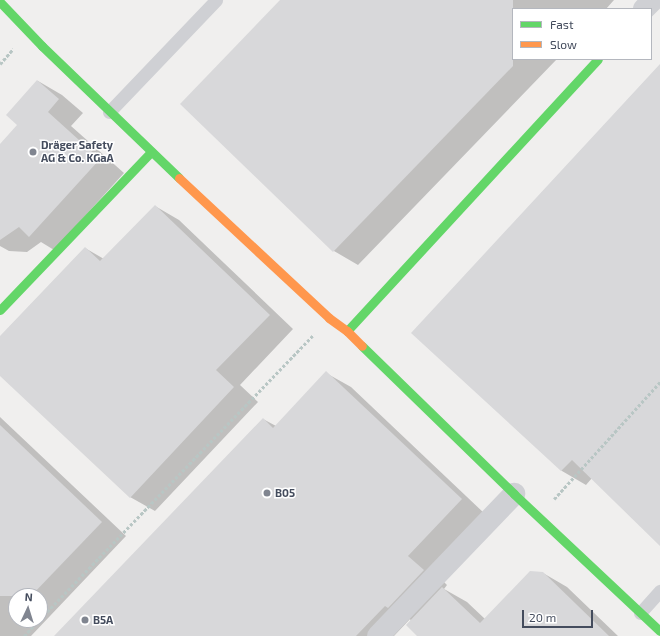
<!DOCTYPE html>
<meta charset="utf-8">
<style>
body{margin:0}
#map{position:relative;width:660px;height:636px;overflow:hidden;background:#f0efee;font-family:"Exo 2",sans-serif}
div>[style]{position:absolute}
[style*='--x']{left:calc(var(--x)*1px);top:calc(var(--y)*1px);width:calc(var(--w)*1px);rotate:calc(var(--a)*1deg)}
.shadow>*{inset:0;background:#0003}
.building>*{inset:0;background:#d8d8da}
.path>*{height:2.5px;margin-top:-1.25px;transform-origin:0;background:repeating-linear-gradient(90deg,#b8c6c4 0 3px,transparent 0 5px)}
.lane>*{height:13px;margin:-6.5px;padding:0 6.5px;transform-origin:6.5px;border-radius:6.5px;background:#cfd0d4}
.street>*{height:22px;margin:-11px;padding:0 11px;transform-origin:11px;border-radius:11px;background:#cfd0d4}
.fast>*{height:9px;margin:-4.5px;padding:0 4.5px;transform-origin:4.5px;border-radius:4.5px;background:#63d668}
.slow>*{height:9px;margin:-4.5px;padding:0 4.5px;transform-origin:4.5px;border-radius:4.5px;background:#ff974d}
.dots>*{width:11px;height:11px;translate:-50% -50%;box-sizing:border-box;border:2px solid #fff;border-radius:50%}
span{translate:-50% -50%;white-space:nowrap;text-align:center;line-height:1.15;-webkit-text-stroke:3px #fff;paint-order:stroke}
.poi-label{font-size:11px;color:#444c5d;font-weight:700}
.left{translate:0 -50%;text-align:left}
.legend{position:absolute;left:512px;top:8px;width:140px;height:52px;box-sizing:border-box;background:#fff;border:1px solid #b4b7be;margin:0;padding:5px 7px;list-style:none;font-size:12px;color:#444c5d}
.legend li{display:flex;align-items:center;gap:8px;height:20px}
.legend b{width:20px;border:1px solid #b4b7be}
.north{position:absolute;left:8px;top:588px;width:40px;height:40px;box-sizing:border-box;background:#fff;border:1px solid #b4b7be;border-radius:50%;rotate:4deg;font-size:11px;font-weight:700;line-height:16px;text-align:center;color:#444c5d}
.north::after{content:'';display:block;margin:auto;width:14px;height:18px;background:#808590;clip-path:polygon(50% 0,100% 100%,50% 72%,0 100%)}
.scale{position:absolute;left:522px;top:610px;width:71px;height:18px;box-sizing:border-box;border:2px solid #444c5d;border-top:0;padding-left:5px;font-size:12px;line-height:14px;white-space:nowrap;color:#444c5d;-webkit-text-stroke:3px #fff;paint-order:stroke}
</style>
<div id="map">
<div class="shadow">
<i style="clip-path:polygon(282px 0,614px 0,606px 9px,513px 9px,513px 59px,557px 59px,358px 265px,334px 251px)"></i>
<i style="clip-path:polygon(660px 65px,660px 545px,592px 478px,586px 485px,562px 471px,413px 332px)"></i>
<i style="clip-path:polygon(38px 81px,62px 95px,83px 113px,71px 126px,124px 173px,54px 250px,41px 242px,27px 252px,9px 251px,0 246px,0 145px,18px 125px)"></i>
<i style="clip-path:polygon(155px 206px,179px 220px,293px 329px,240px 385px,258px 402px,155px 511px,130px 497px,0 374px,0 337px,85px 248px,104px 259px)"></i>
<i style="clip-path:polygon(326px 373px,351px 387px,485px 514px,432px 570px,447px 585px,444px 589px,467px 602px,485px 619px,543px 573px,567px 587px,618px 636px,418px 636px,410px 619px,394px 636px,56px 636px,263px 419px,276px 426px)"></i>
<i style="clip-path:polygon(evenodd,0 417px,126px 536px,31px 636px,0 636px,0 417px,16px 596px,40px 596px,40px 620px,16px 620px,16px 596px)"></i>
</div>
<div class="building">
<i style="clip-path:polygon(280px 0,513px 0,513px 66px,333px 252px,180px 104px)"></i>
<i style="clip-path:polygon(660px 64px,660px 546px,572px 460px,561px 471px,411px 333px)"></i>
<i style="clip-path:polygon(37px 80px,59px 99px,48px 112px,100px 159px,29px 237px,19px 227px,0 240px,0 144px,17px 125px,6px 115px)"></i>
<i style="clip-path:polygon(155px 205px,270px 315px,216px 370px,234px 387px,130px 498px,0 376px,0 336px,85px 247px,100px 261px)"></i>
<i style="clip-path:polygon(326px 371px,462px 499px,408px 556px,424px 570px,388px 608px,385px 606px,356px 636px,54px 636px,263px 418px,273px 428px)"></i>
<i style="clip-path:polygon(0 425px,102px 522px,31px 596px,0 596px)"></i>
<i style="clip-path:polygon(530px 571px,543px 572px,609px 636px,417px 636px,406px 625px,442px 587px,480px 623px)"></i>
</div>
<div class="path">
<i style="--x:0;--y:64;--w:20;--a:-49"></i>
<i style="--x:554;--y:499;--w:158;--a:-47.8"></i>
<i style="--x:40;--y:619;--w:395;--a:-46.1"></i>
<i style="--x:24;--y:636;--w:22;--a:-47"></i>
</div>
<div class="lane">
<i style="--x:109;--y:112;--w:155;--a:-46.3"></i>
<i style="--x:640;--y:613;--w:30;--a:-48"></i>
</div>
<div class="street">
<i style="--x:644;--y:9;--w:13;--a:-45"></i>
<i style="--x:378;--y:636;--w:197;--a:-46.2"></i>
</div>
<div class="fast">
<i style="--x:0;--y:2;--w:61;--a:46.3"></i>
<i style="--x:42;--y:46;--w:190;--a:43.9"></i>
<i style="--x:0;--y:310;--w:219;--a:-46.3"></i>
<i style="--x:347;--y:331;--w:370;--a:-47.3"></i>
<i style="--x:362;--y:346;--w:212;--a:44.2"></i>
<i style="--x:514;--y:494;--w:200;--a:43.2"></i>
</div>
<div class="slow">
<i style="--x:179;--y:178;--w:205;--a:43"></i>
<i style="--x:329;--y:318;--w:22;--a:36"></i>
<i style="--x:347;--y:331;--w:21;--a:45"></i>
</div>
<div class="dots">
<i style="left:33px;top:152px;background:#808590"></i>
<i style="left:267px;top:493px;background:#808590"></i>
<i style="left:85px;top:620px;background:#808590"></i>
</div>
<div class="poi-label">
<span class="left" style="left:41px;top:152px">Dräger Safety<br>AG &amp; Co. KGaA</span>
<span class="left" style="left:275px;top:493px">B05</span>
<span class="left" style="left:93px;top:620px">B5A</span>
</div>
<ul class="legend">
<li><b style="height:5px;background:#63d668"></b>Fast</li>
<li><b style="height:5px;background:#ff974d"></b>Slow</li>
</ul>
<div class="north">N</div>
<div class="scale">20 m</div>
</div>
